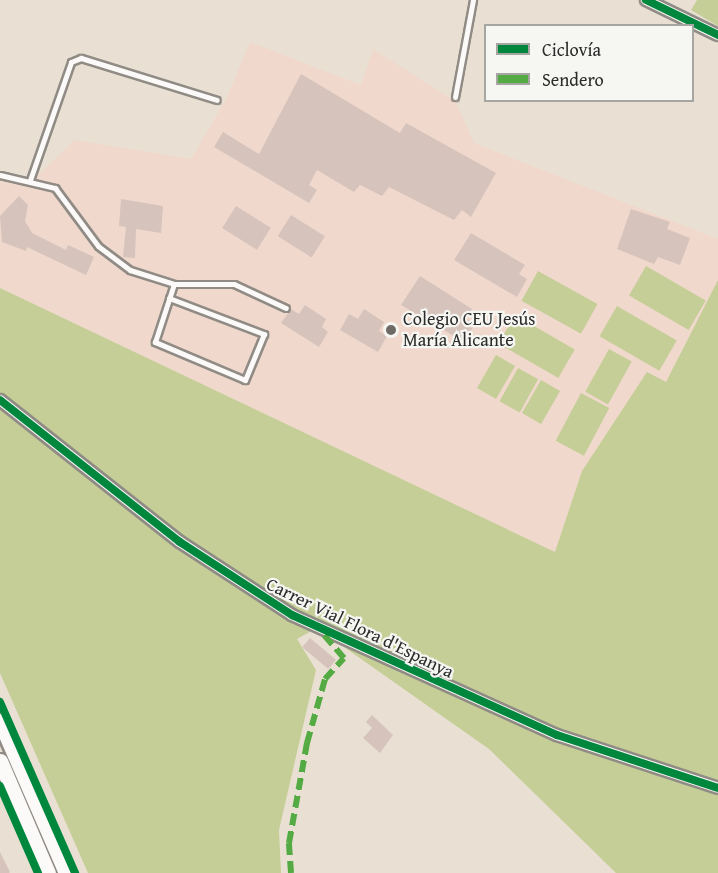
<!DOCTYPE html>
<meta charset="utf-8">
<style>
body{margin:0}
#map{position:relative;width:718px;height:873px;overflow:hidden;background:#e9e0d3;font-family:"Gentium Book Plus",serif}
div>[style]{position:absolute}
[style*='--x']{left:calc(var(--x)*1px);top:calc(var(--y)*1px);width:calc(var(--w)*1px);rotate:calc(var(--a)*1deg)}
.built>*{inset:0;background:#f0d8cc}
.green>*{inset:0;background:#c5ce96;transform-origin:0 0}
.building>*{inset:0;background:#d6c3bc;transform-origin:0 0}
.roads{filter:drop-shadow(2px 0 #908b85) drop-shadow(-2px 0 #908b85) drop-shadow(0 2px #908b85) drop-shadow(0 -2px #908b85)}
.service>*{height:5px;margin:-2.5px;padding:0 2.5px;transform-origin:2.5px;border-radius:2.5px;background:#fcfaf8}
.minor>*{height:10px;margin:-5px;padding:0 5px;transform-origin:5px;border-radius:5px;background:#fcfaf8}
.secondary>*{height:15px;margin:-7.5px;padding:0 7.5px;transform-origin:7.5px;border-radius:7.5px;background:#fcfaf8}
.quiet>*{height:6px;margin-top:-3px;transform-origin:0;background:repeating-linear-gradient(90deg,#54ab44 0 12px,transparent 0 18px)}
.cycleway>*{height:8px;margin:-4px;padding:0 4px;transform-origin:4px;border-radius:4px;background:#00873e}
.dots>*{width:16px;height:16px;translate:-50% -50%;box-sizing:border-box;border:3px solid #f6f6f2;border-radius:50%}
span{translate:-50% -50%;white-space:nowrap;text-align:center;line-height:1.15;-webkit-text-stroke:4.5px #f6f6f2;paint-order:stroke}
.poi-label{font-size:18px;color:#2b2b2b}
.left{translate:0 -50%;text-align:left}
.street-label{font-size:18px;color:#2b2b2b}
.legend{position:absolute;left:484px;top:24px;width:210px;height:78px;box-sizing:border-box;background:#f6f6f2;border:2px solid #a5a5a2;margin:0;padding:8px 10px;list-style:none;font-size:18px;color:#2b2b2b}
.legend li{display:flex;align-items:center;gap:12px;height:30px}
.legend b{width:30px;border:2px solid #a5a5a2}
</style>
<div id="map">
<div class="built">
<i style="clip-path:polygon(250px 42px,361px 85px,373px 49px,456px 102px,474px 143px,718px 239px,718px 280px,666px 383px,648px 372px,582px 471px,555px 552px,0 288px,0 174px,33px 180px,75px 140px,191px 159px,226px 99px)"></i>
</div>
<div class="green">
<i style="clip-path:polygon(697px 0,718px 0,718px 26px,691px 10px)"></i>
<i style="left:646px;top:266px;width:69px;height:34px;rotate:30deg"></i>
<i style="left:538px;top:271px;width:68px;height:34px;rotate:29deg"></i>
<i style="clip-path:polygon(718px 280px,718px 873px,616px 873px,489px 749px,317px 628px,297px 639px,316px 670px,279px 830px,281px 873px,88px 873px,0 673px,0 288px,555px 552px,582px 471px,647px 372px,666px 382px)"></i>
<i style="left:617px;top:306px;width:69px;height:35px;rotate:30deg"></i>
<i style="left:515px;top:315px;width:69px;height:33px;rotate:30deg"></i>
<i style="left:609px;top:349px;width:26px;height:49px;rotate:29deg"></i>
<i style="left:496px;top:355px;width:22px;height:38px;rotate:30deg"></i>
<i style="left:518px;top:368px;width:23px;height:38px;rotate:29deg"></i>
<i style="left:541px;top:380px;width:22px;height:38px;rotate:30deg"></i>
<i style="left:581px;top:393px;width:32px;height:54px;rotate:28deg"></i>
</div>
<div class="building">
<i style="clip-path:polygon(301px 74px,400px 133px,406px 123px,496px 173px,471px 217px,462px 210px,454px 220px,389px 187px,382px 196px,360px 185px,354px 192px,317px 170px,309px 185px,317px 190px,309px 203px,214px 147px,223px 132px,259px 154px)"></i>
<i style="clip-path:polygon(19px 196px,28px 205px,25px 221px,32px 233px,66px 250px,68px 245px,94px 257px,86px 275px,27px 247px,26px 251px,2px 242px,0 216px)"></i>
<i style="clip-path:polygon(121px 199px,163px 206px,161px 233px,136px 229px,135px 258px,123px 257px,126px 227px,119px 226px)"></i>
<i style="left:236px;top:206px;width:41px;height:26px;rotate:32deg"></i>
<i style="clip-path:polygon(631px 209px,670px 222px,667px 229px,690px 238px,680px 265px,658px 257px,654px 264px,617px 249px)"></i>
<i style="left:291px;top:215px;width:40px;height:25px;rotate:32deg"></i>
<i style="clip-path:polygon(471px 233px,525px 265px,519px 274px,527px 279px,517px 297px,454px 260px)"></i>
<i style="clip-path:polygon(420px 276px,472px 309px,466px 318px,475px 324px,464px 342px,401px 305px)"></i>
<i style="clip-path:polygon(305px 305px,326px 319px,322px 327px,328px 332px,319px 347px,281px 323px,291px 309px,299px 314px)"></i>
<i style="clip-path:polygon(364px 309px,384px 322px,379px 331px,387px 336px,378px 352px,340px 330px,349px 314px,358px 319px)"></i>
<i style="left:310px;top:638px;width:34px;height:12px;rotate:40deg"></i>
<i style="clip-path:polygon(372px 715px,393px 735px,380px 753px,363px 738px,372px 728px,366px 722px)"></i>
<i style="clip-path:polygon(0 852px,10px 872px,9px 873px,0 873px)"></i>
</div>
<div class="roads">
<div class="service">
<i style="--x:455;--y:97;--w:99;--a:-79.5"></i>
<i style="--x:0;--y:175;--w:57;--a:13.3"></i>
<i style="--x:55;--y:188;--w:72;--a:53.4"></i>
<i style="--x:98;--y:246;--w:40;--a:37"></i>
<i style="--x:130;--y:270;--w:46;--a:17.7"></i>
<i style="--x:174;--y:284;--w:60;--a:0"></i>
<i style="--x:234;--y:284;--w:57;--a:24.8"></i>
<i style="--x:30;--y:180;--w:125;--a:-70.8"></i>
<i style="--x:71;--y:62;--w:11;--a:-22"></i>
<i style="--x:81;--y:58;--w:142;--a:17.2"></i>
<i style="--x:169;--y:298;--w:102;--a:20.8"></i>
<i style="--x:264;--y:334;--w:50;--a:112.4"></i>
<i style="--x:245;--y:380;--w:98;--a:-157.1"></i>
<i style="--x:155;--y:342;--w:61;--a:-71.9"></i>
</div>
<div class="minor">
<i style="--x:646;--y:0;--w:80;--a:25.9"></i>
<i style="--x:0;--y:400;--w:229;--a:38.3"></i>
<i style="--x:180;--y:542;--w:134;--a:33.1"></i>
<i style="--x:292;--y:615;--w:291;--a:24.4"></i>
<i style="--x:557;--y:735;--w:169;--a:18.2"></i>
</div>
<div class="secondary">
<i style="--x:0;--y:721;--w:166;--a:66.5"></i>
<i style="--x:0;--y:761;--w:122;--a:66.8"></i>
</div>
</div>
<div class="quiet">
<i style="--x:291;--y:873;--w:30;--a:-94"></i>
<i style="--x:289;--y:843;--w:102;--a:-79.8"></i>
<i style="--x:307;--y:743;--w:66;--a:-74.3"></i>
<i style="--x:325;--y:679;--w:28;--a:-48"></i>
<i style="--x:344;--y:658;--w:35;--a:-131"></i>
</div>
<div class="cycleway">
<i style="--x:646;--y:0;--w:80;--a:25.9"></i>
<i style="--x:0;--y:400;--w:229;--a:38.3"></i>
<i style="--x:180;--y:542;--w:134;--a:33.1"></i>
<i style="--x:292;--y:615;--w:291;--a:24.4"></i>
<i style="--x:557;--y:735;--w:169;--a:18.2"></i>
<i style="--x:0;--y:702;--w:187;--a:66.3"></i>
<i style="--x:0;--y:786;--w:95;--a:66.4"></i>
</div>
<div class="dots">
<i style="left:391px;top:330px;background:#6e6a66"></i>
</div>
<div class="poi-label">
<span class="left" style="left:403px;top:330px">Colegio CEU Jesús<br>María Alicante</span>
</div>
<div class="street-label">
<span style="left:360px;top:628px;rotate:26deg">Carrer Vial Flora d'Espanya</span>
</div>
<ul class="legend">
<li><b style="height:8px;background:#00873e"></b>Ciclovía</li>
<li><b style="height:8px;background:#54ab44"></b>Sendero</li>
</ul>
</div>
